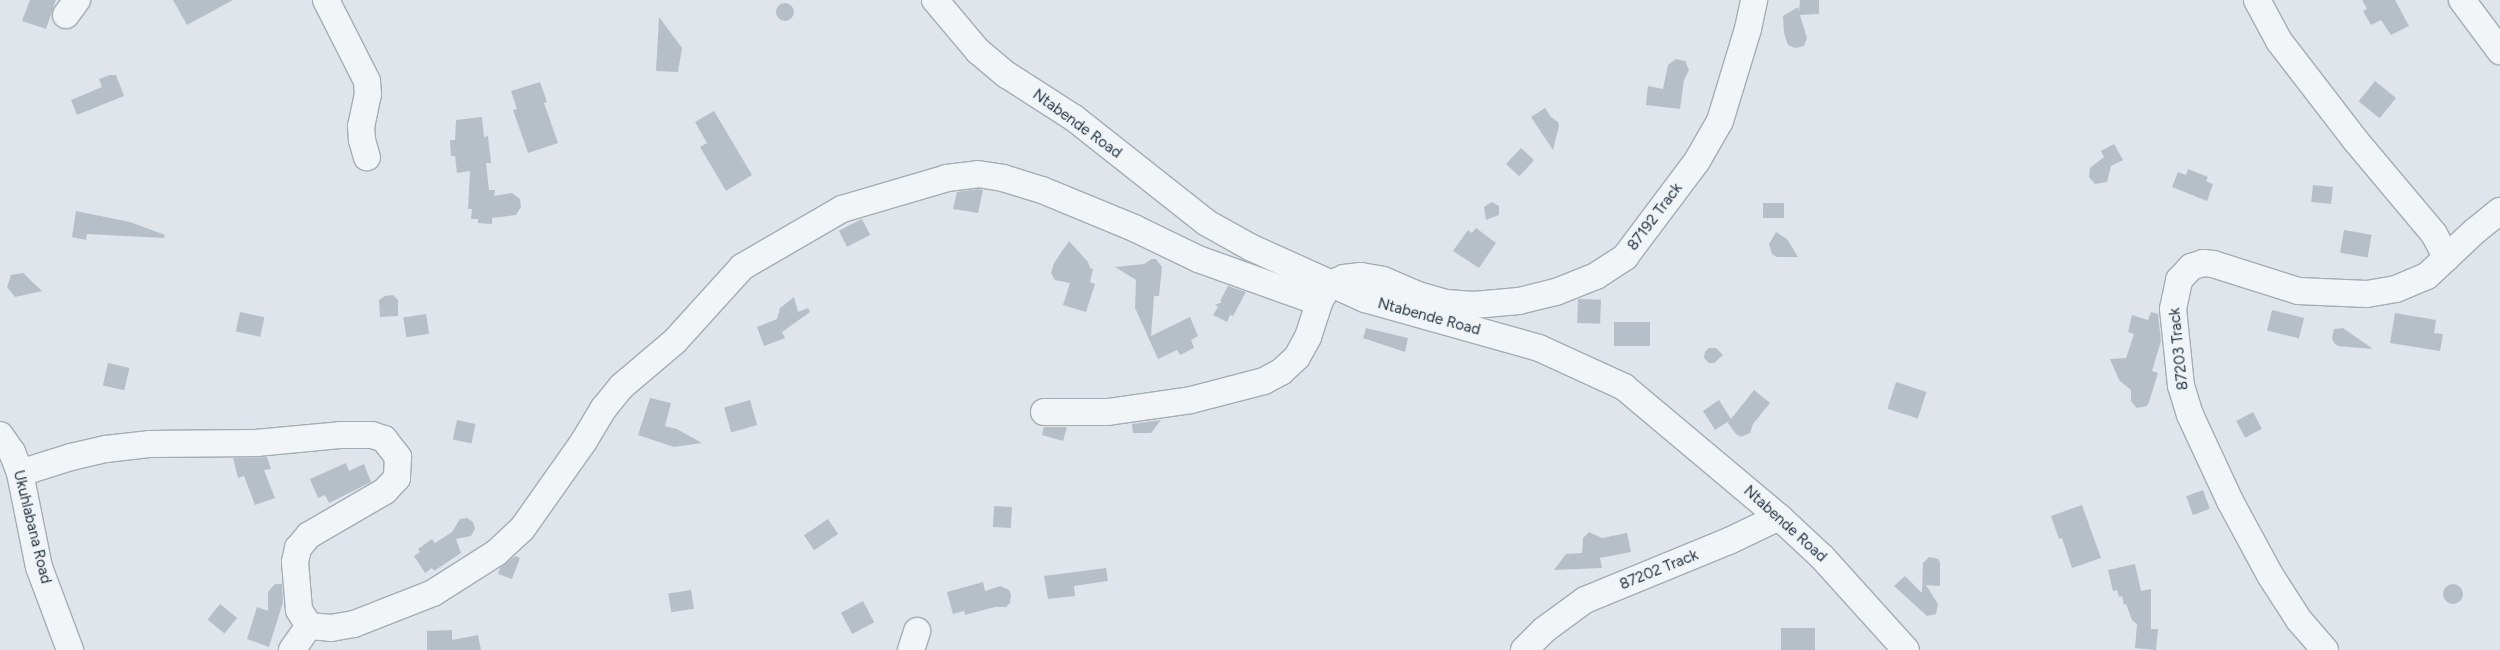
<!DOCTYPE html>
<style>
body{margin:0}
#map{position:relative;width:2500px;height:650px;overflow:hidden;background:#dfe5ea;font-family:Figtree,sans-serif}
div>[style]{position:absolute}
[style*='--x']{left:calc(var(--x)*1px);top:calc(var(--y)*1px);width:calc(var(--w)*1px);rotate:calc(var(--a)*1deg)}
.building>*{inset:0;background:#b6bfc8;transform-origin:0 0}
.round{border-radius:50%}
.roads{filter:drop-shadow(1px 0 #a4adb5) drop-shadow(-1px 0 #a4adb5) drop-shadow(0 1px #a4adb5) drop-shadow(0 -1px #a4adb5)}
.minor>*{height:26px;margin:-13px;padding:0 13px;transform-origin:13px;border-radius:13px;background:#f2f5f8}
span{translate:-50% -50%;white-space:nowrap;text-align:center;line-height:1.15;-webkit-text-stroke:4px #eff4f7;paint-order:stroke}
.street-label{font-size:15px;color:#263543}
</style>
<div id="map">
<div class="building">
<i style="clip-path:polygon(30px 0,56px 0,46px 29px,22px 21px)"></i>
<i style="clip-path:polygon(173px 0,233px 0,187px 25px)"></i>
<i style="clip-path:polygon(1800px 0,1819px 0,1819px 14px,1800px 15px,1807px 38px,1804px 46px,1795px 48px,1788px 45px,1784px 33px,1783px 16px,1798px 7px,1799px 12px)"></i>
<i style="clip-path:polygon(2362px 0,2395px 0,2409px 26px,2391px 35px,2381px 20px,2371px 25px,2363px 11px,2367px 9px)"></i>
<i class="round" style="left:776px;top:3px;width:18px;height:18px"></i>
<i style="clip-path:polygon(659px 17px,682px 48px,678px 72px,656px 71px)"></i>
<i style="clip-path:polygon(1676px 59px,1685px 61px,1689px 70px,1684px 80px,1680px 109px,1646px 105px,1648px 86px,1663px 89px,1668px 65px)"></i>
<i style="clip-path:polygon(110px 75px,116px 75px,124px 96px,77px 115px,71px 100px,102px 87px,99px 79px)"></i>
<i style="left:2375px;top:81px;width:27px;height:26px;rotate:39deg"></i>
<i style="clip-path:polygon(540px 82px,547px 102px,544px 103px,558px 143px,528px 153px,513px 110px,517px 109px,511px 91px)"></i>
<i style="clip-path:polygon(1545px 108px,1551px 117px,1558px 122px,1559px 126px,1553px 150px,1531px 117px)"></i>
<i style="clip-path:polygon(714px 111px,752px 175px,726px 191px,700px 147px,707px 143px,695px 122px)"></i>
<i style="clip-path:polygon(482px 117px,484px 137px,488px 136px,491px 163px,486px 163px,489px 190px,495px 190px,494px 196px,512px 193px,520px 199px,521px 207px,516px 215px,492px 218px,492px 224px,478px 223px,478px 219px,471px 219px,472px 209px,468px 209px,470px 171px,457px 173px,455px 156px,451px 156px,450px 140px,455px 140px,456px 120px)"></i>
<i style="clip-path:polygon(2114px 144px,2123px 160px,2111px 166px,2107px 182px,2095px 184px,2089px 177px,2090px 168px,2104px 157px,2101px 151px)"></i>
<i style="left:1521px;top:148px;width:18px;height:22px;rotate:43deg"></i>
<i style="clip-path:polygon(2188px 169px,2208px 177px,2206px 181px,2213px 184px,2207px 201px,2172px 187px,2178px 172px,2186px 175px)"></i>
<i style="left:2313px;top:185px;width:20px;height:17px;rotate:6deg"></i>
<i style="clip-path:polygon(978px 189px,983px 190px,978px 213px,953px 209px,957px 192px)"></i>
<i style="clip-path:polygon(1492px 202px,1499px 206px,1499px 215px,1486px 220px,1484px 207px)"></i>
<i style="left:1763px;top:203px;width:21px;height:15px"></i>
<i style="clip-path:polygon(76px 211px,130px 222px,165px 235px,164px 238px,87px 234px,86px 240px,72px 237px)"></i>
<i style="left:862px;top:219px;width:18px;height:26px;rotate:63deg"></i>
<i style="clip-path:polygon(1476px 228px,1496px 243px,1479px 268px,1453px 251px,1468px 230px,1472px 233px)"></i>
<i style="left:2344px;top:230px;width:28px;height:23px;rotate:10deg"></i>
<i style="clip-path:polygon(1776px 232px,1787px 239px,1798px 257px,1777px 257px,1772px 254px,1769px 244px)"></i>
<i style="clip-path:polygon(1069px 241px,1088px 262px,1090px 268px,1093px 269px,1090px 282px,1095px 284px,1086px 312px,1063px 305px,1070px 283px,1055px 280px,1051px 273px,1054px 263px)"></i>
<i style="clip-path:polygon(1152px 259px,1156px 259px,1162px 267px,1159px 296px,1154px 296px,1151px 336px,1190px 317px,1198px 336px,1191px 340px,1194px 348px,1180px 355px,1177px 350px,1158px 359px,1135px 308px,1136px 280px,1115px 267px,1144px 264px)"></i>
<i style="clip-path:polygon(23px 273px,42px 291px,15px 297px,7px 287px,11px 275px)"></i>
<i style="clip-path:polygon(1228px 286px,1246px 292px,1233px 316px,1230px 315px,1227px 322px,1213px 315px,1218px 307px,1215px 305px,1222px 302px,1220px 301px)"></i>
<i style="clip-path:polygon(393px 295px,398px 300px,398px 316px,380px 317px,379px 300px,385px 296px)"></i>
<i style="clip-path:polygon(794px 297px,798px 312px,808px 308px,810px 312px,782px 332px,785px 338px,764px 346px,757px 327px,777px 319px,780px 308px)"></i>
<i style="left:1578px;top:299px;width:23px;height:24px;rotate:2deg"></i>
<i style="left:2272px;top:310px;width:33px;height:21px;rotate:14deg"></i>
<i style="left:240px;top:312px;width:25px;height:20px;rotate:12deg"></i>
<i style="clip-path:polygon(2151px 312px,2158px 314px,2161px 341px,2152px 371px,2158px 373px,2149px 402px,2147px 406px,2137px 408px,2131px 401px,2131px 390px,2119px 380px,2110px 359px,2126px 358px,2134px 334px,2128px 332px,2132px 315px,2148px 320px)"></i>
<i style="clip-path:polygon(2395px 313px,2436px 320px,2434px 333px,2443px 334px,2440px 351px,2390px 343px)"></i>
<i style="left:426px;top:314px;width:20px;height:23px;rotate:81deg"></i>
<i style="left:1614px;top:322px;width:36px;height:24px"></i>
<i style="clip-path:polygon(1366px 328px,1408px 338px,1405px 352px,1363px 338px)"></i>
<i style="clip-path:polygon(2343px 328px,2373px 349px,2338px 346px,2334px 343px,2332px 338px,2334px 329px)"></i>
<i style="clip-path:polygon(1709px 348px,1716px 348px,1723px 355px,1714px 363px,1709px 363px,1704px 358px,1705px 352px)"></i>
<i style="left:108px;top:363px;width:22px;height:23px;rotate:13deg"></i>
<i style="left:1896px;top:382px;width:32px;height:28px;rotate:18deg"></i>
<i style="clip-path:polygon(1754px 390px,1770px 403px,1753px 424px,1750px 433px,1741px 437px,1736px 434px,1728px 423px,1729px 421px,1715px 430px,1703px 411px,1719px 400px,1731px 419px)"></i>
<i style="clip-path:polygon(650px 398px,671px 403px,665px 426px,677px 429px,702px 443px,674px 447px,638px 435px)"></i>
<i style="left:750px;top:400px;width:26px;height:27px;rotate:74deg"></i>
<i style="left:2253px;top:412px;width:19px;height:19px;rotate:62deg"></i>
<i style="left:457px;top:420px;width:19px;height:20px;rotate:12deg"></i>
<i style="clip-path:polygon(1161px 420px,1151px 433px,1133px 433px,1132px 424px)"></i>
<i style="clip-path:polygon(1044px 427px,1067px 427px,1063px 441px,1042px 435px)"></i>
<i style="clip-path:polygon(267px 457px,271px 469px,264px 470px,275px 498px,255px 505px,244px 476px,238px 478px,233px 458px)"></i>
<i style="clip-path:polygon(346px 463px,349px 471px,364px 464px,371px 482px,329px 503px,325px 495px,318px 498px,310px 479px)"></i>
<i style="left:2203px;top:490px;width:20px;height:18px;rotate:70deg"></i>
<i style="clip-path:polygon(2082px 505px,2101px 558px,2072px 568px,2062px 538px,2059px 539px,2051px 516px)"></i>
<i style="left:994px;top:506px;width:18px;height:21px;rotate:3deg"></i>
<i style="clip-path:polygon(467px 518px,473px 522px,475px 529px,471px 536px,456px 539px,461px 553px,434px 571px,432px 568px,425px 573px,414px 556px,420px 552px,418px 549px,432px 539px,435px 543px,452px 532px,460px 519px)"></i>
<i style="left:828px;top:519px;width:18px;height:29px;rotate:56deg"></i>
<i style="clip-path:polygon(1589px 532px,1602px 538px,1627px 533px,1631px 552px,1600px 558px,1602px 568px,1554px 570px,1566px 554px,1582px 553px,1583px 538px)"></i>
<i style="clip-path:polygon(515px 556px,520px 558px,512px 579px,498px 574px,500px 568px)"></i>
<i style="clip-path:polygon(1929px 557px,1938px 559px,1940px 563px,1940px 586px,1926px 585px,1938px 604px,1936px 614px,1927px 616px,1894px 586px,1905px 576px,1922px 593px,1923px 563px)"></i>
<i style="clip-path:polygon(2135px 564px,2141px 591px,2151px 589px,2151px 629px,2158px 629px,2156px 650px,2135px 648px,2137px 624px,2132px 620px,2126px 604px,2124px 605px,2122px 596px,2119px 597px,2117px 590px,2113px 591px,2108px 570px)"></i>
<i style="clip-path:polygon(1106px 568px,1108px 581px,1074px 586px,1075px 596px,1048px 599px,1044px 576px)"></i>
<i style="clip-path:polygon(983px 582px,985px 591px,1000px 586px,1009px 590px,1011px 594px,1010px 603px,1006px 607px,995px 607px,965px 615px,964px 611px,953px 614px,947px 592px)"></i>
<i class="round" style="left:2443px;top:584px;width:20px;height:20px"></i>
<i style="clip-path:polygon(275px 584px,282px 584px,283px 602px,269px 647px,247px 639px,257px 607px,268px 611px,268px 592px)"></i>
<i style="left:691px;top:590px;width:19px;height:23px;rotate:81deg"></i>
<i style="left:863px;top:601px;width:24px;height:25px;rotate:62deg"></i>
<i style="left:220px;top:604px;width:22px;height:20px;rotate:39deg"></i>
<i style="left:1781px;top:628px;width:34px;height:22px"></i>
<i style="clip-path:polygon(452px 630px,452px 640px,478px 635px,481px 650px,427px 650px,427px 631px)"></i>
</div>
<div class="roads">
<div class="minor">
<i style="--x:326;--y:0;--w:91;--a:63.2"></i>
<i style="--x:367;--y:81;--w:13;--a:86"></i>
<i style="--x:368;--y:94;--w:33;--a:102"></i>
<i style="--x:361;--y:126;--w:14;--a:86"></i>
<i style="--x:362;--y:140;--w:18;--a:74"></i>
<i style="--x:935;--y:0;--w:67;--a:49.9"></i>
<i style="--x:978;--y:51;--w:38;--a:40"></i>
<i style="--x:1007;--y:75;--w:80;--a:32.7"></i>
<i style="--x:1074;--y:118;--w:169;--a:38.3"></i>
<i style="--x:1207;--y:223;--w:51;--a:29.1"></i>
<i style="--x:1252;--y:248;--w:124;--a:24.3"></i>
<i style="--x:1365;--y:299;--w:181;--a:15.7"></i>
<i style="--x:1539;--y:348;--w:94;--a:24.6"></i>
<i style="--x:1624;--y:387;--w:202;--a:40"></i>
<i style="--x:1779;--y:517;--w:59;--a:42.9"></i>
<i style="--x:1822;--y:557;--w:125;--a:47.9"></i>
<i style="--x:2257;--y:0;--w:47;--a:61.8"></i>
<i style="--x:2279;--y:41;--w:126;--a:52.4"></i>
<i style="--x:2356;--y:141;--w:121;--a:50"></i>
<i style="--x:2434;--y:234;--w:27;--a:62"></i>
<i style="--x:2462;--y:0;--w:64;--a:53.3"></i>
<i style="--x:66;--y:15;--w:19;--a:-54"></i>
<i style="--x:1044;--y:412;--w:64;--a:0"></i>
<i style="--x:1108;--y:412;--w:84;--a:-8.2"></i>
<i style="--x:1191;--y:400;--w:75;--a:-14.6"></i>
<i style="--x:1264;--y:381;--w:19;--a:-28"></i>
<i style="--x:1281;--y:372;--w:22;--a:-43"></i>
<i style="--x:1297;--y:357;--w:23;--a:-61"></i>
<i style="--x:1308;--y:337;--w:39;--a:-72"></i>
<i style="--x:0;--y:435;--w:21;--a:55"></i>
<i style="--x:12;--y:452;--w:22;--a:69"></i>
<i style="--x:20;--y:473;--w:96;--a:78.6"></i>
<i style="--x:39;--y:567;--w:89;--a:69.5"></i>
<i style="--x:20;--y:473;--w:53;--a:-17.4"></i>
<i style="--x:71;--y:457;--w:36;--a:-13"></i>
<i style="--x:106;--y:449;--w:43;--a:-6.6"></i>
<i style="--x:149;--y:444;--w:107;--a:-0.5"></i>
<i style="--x:256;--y:443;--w:84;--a:-5.4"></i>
<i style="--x:340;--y:435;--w:32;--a:0"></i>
<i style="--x:372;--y:435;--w:13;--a:18"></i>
<i style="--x:384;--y:439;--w:23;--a:52"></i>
<i style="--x:398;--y:457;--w:21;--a:93"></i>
<i style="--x:397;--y:478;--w:18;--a:133"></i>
<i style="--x:385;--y:491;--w:88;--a:149.9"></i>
<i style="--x:309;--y:535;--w:17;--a:130"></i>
<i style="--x:298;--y:548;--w:14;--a:102"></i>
<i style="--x:295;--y:562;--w:48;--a:85.2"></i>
<i style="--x:299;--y:610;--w:19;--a:58"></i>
<i style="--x:309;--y:626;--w:22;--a:5"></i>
<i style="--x:331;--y:628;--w:23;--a:-10"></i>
<i style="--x:354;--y:624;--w:85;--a:-21.4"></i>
<i style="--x:433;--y:593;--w:75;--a:-32.4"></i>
<i style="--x:496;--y:553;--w:35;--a:-43"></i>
<i style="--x:522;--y:529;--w:108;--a:-54.8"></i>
<i style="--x:584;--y:441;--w:39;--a:-59"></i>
<i style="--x:604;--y:408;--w:28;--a:-51"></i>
<i style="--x:622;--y:386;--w:70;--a:-40.3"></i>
<i style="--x:675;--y:341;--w:100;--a:-47.8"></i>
<i style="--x:742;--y:267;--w:116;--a:-30.1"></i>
<i style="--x:842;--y:209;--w:109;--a:-16.4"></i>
<i style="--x:947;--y:178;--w:31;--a:-7"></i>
<i style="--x:978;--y:174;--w:25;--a:9"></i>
<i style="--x:1003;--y:178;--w:41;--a:17.1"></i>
<i style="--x:1042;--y:190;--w:100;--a:22.4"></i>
<i style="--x:1134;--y:228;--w:71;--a:25.8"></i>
<i style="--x:1198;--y:259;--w:119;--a:19.7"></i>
<i style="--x:1310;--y:299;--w:10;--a:6"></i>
<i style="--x:1320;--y:300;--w:19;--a:-58"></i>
<i style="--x:1330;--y:284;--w:15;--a:-23"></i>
<i style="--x:1344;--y:278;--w:17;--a:-7"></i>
<i style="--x:1361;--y:276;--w:22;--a:10"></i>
<i style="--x:1383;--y:280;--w:38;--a:23"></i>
<i style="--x:1418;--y:295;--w:29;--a:16"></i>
<i style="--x:1446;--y:303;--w:28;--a:4"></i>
<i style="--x:1474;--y:305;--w:45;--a:-5.1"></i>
<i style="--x:1519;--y:301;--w:38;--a:-14"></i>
<i style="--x:1556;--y:292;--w:43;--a:-21.8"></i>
<i style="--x:1596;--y:276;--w:35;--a:-33"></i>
<i style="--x:1625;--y:257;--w:120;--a:-53.1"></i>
<i style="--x:1697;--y:161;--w:46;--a:-60.1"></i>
<i style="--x:1720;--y:121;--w:96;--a:-73.1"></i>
<i style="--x:1748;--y:29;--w:30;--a:-78"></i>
<i style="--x:292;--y:650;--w:29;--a:-55"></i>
<i style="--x:911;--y:650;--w:20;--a:-72"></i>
<i style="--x:1524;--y:650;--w:28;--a:-45"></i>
<i style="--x:1544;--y:630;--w:51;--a:-36.2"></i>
<i style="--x:1585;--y:600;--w:156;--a:-22.3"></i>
<i style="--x:1729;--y:541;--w:55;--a:-25.6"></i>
<i style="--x:2325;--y:650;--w:40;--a:-131"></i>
<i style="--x:2299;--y:620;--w:54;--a:-122.8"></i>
<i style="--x:2270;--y:575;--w:84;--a:-118.4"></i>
<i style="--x:2230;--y:501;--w:95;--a:-114.9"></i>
<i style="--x:2190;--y:415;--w:30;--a:-107"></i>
<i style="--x:2181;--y:386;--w:77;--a:-95.9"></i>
<i style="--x:2173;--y:309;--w:30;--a:-78"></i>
<i style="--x:2179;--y:280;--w:18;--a:-47"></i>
<i style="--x:2191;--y:267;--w:13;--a:-18"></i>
<i style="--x:2203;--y:263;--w:10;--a:6"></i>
<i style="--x:2213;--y:264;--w:89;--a:17.6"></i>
<i style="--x:2298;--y:291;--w:69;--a:2.5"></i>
<i style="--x:2367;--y:294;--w:29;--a:-10"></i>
<i style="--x:2396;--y:289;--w:34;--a:-23"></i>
<i style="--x:2427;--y:276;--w:66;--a:-43.2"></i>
<i style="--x:2475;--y:231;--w:32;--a:-39"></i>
</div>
</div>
<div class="street-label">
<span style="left:1077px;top:124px;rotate:36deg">Ntabende Road</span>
<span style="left:1655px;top:217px;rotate:-53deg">87192 Track</span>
<span style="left:1429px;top:317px;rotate:15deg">Ntabende Road</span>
<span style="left:2179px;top:349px;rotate:-96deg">87203 Track</span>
<span style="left:1785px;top:524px;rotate:42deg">Ntabende Road</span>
<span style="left:32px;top:527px;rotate:76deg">Ukuhlabana Road</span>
<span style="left:1659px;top:570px;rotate:-22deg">87202 Track</span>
</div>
</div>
